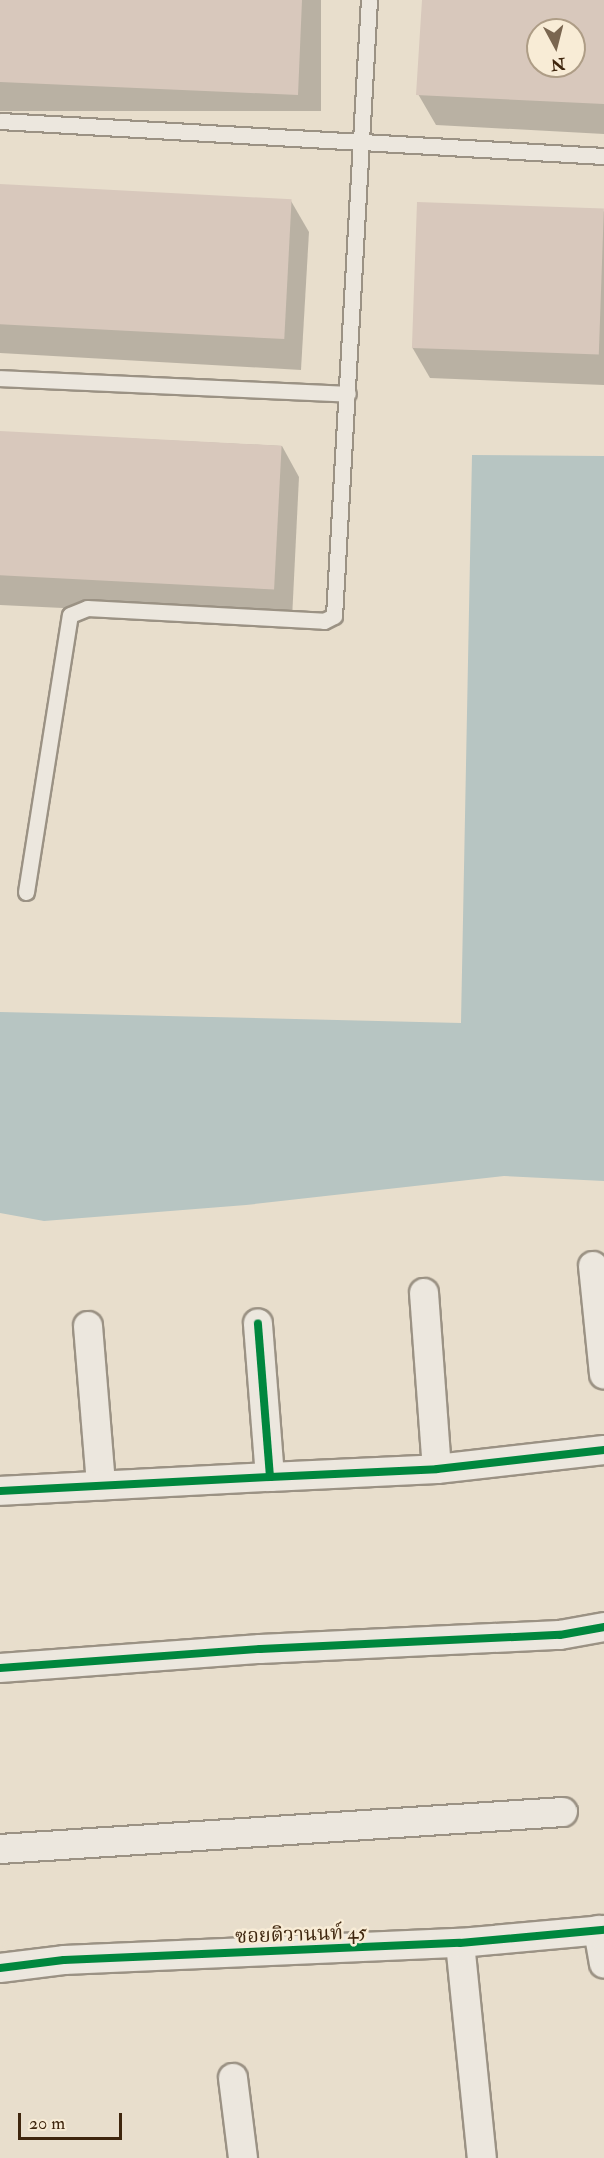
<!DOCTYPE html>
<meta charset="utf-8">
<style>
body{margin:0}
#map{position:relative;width:604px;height:2158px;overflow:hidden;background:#e8decc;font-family:"IM FELL Double Pica","Noto Serif Thai",serif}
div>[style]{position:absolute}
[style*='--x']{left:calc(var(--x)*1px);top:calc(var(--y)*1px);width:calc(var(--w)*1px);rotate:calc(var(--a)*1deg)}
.water>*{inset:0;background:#b7c5c2}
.shadow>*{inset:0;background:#0003;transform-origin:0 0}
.building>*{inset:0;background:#d8c8bc;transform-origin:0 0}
.roads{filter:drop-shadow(2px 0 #9b9284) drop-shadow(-2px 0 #9b9284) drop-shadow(0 2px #9b9284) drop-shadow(0 -2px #9b9284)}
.lane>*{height:15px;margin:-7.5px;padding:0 7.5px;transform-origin:7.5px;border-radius:7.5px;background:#ece7de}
.street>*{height:28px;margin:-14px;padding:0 14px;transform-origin:14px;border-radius:14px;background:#ece7de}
.cycleway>*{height:8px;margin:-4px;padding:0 4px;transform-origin:4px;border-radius:4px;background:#00873e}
span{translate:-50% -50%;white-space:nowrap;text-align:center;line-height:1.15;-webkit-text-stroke:5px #f8ecd6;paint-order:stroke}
.street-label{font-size:20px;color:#3f260e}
.north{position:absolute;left:526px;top:18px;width:60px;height:60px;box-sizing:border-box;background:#f8ecd6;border:2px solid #ae9d86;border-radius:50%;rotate:173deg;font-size:16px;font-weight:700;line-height:24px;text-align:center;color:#3f260e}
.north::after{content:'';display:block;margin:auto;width:21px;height:27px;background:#7a6650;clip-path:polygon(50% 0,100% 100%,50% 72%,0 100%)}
.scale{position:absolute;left:18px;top:2113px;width:104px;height:27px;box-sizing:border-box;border:3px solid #3f260e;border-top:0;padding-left:8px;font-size:18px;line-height:21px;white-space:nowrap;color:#3f260e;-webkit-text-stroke:4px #f8ecd6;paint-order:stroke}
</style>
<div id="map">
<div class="water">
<i style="clip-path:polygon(472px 455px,604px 456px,604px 1181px,504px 1176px,246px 1205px,44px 1221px,0 1213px,0 1012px,461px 1023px)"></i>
</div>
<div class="shadow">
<i style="left:0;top:0;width:321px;height:111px"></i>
<i style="clip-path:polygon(evenodd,423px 0,604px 0,604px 134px,436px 125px,418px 94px,423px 0,538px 30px,574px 30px,574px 66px,538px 66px,538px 30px)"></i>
<i style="clip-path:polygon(0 185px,291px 201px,309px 232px,301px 370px,0 353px)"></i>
<i style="clip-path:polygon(604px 211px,604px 385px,430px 378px,412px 347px)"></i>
<i style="clip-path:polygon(0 432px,282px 446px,299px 477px,292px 619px,0 605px)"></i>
</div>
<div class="building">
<i style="clip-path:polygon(0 0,302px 0,298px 95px,0 82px)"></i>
<i style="clip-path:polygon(evenodd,422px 0,604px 0,604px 104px,416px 95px,422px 0,538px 30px,574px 30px,574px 66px,538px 66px,538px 30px)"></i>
<i style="left:0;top:184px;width:292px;height:140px;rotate:3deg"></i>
<i style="left:417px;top:202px;width:187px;height:146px;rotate:2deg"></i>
<i style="left:0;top:431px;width:282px;height:144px;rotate:3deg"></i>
</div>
<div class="roads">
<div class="lane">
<i style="--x:0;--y:121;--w:605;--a:3.32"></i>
<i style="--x:0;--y:378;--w:348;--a:2.6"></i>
<i style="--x:26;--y:892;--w:280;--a:-81"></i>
<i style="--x:70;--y:615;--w:18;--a:-22"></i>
<i style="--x:87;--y:608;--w:237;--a:3.1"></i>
<i style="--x:324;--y:621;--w:11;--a:-27"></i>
<i style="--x:334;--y:616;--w:617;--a:-86.75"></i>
</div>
<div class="street">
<i style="--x:593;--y:1266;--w:109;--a:84.2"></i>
<i style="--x:424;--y:1293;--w:176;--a:85.8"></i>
<i style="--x:88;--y:1326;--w:160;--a:85.3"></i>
<i style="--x:270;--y:1477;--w:167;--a:-2.7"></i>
<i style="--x:437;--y:1469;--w:168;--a:-6.5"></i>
<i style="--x:0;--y:1491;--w:270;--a:-3"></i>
<i style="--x:270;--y:1477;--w:154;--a:-94.5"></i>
<i style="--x:0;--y:1668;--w:261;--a:-4.2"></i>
<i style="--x:260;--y:1649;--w:300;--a:-2.7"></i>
<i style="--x:560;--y:1635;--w:45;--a:-10.3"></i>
<i style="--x:0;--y:1849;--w:564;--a:-3.76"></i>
<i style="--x:598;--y:1930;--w:34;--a:80"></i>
<i style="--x:460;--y:1943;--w:216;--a:84.2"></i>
<i style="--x:0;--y:1968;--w:64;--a:-7.1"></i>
<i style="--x:64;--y:1960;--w:396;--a:-2.5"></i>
<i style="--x:460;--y:1943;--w:145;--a:-5.2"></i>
<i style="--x:233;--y:2078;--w:81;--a:82.9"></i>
</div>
</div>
<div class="cycleway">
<i style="--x:270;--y:1477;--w:167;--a:-2.7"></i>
<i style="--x:437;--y:1469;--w:168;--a:-6.5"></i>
<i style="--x:0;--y:1491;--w:270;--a:-3"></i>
<i style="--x:270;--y:1477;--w:154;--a:-94.5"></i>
<i style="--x:0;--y:1668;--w:261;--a:-4.2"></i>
<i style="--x:260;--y:1649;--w:300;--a:-2.7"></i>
<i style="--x:560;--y:1635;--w:45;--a:-10.3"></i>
<i style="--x:0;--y:1968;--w:64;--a:-7.1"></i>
<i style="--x:64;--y:1960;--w:396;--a:-2.5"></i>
<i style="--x:460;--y:1943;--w:145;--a:-5.2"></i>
</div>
<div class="street-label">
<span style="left:301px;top:1934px;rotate:-2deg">ซอยติวานนท์ 45</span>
</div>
<div class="north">N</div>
<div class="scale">20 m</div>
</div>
